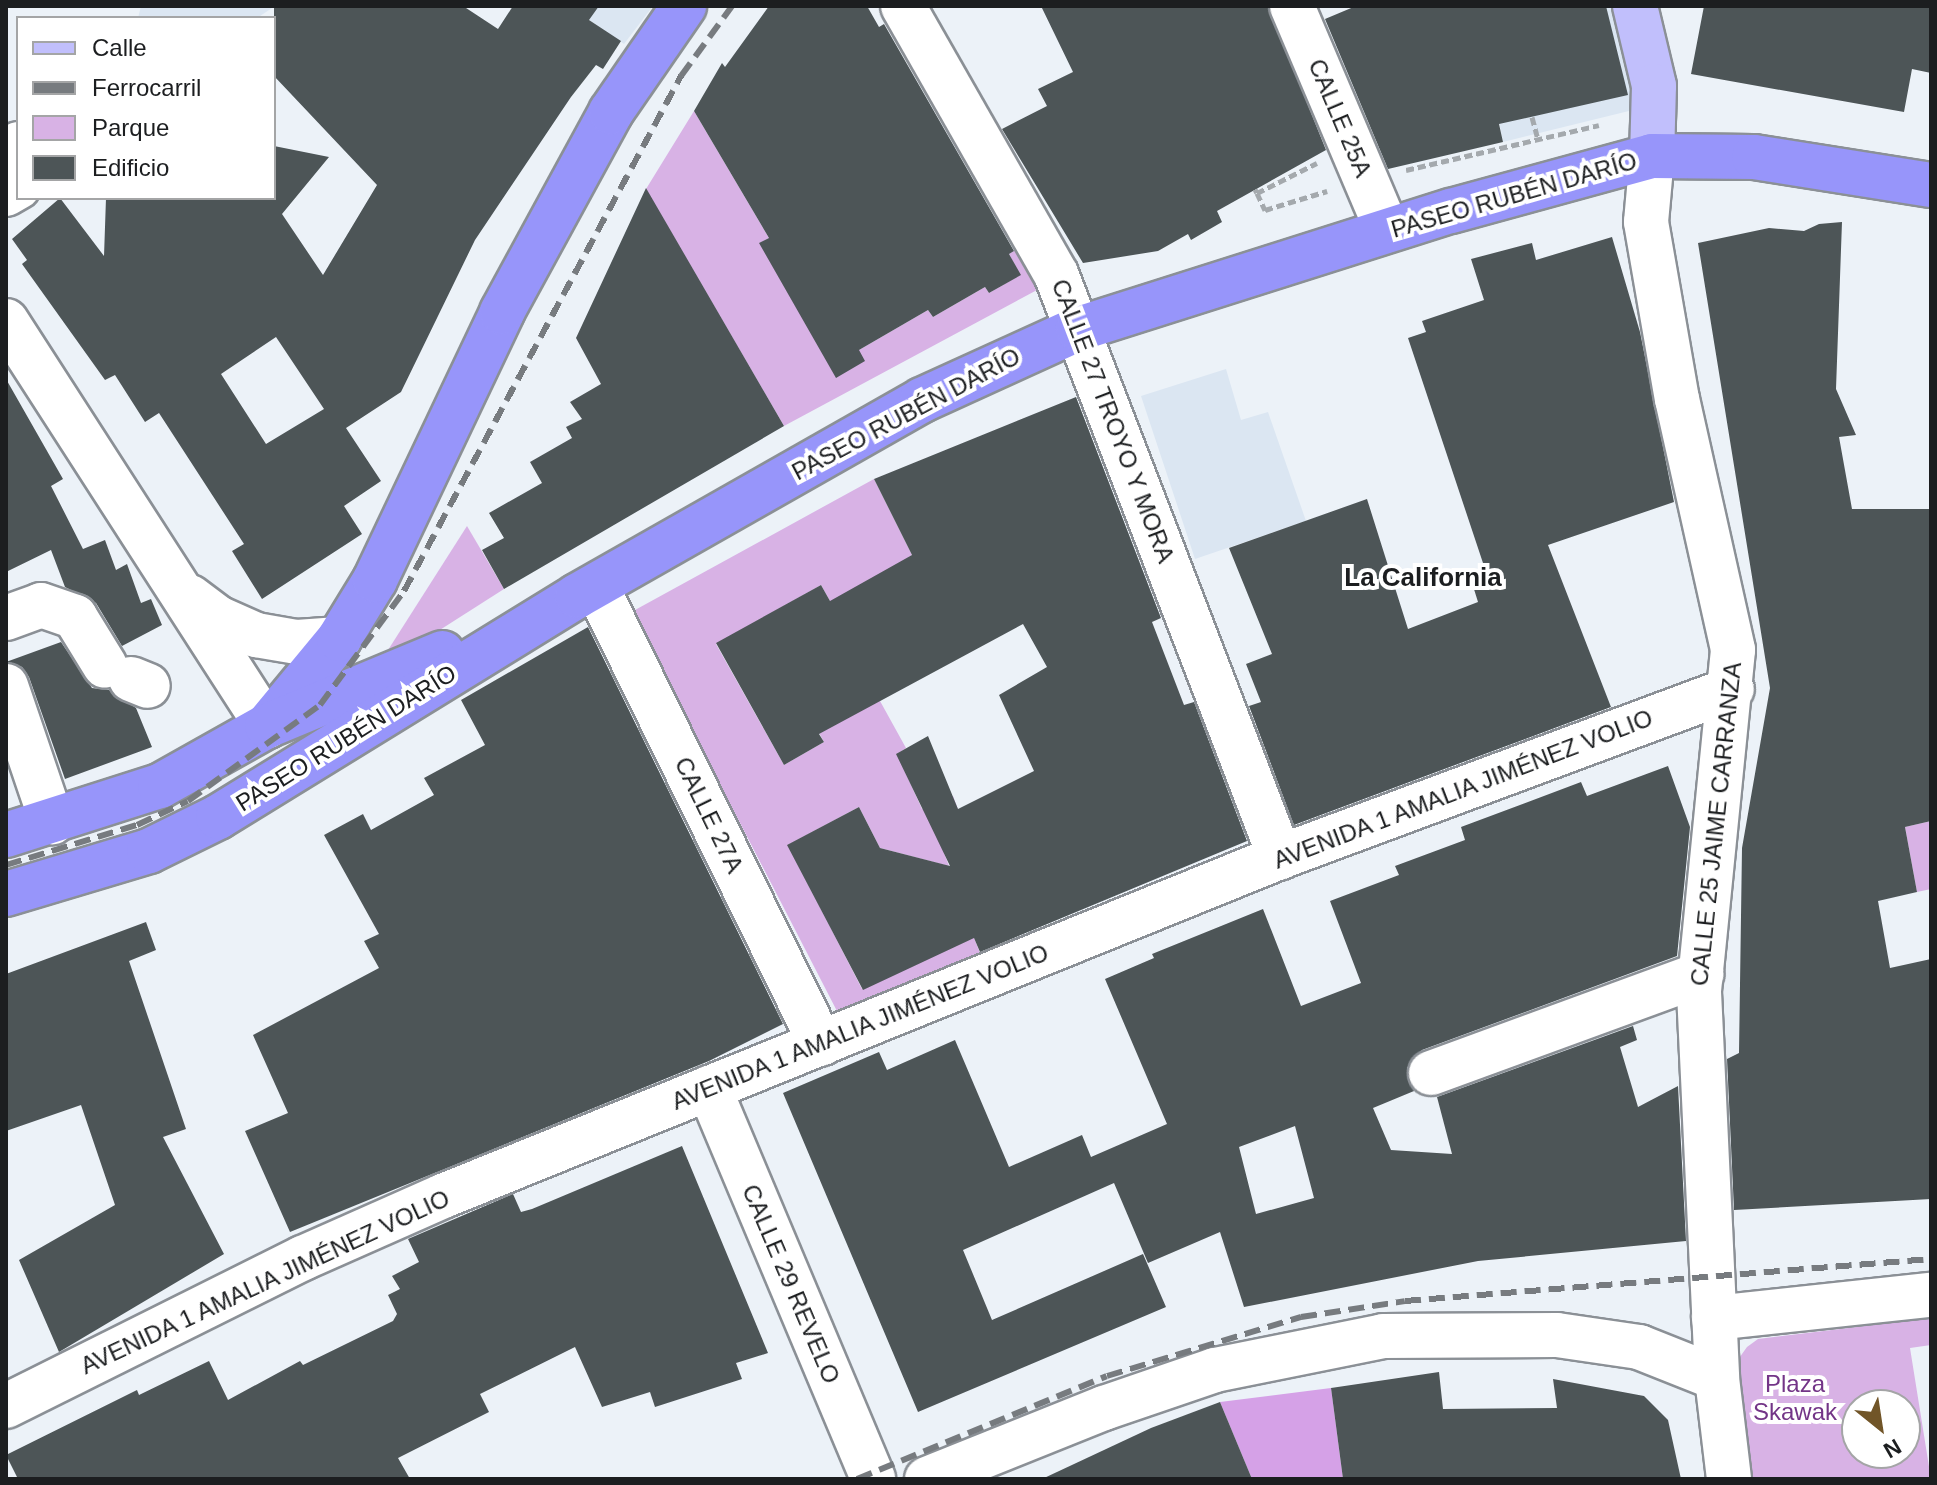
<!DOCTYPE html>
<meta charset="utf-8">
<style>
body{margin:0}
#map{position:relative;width:1937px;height:1485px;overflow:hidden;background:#ecf2f8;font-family:Arial,sans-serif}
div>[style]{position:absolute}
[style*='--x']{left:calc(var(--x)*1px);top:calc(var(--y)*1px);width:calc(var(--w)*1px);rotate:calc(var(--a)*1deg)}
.built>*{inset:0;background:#dbe6f2}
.green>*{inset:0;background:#d8b2e5}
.forest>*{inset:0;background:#d5a1e7}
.building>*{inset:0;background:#4d5557}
.path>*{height:5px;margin-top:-2.5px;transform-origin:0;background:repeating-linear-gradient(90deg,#a4a9ad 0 8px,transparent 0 12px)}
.roads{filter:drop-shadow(2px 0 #8b9096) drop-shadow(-2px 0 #8b9096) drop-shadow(0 2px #8b9096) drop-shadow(0 -2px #8b9096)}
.minor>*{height:44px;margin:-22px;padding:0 22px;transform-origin:22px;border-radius:22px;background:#fff}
.major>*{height:44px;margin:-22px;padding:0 22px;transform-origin:22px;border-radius:22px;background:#c1bffc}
.highway>*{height:44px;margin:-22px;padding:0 22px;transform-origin:22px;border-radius:22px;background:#9795fa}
.rail>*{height:6px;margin-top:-3px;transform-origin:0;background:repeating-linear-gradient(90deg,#777b7f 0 16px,transparent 0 24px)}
span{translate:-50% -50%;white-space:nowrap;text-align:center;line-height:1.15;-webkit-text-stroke:8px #fff;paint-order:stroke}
.street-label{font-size:24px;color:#1c1e20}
.park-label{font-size:24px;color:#733587}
.neighbourhood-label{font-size:26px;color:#1c1e20;font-weight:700}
.frame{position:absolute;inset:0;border:8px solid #1c1e20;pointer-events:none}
.legend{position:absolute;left:16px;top:16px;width:260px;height:184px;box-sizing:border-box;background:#fff;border:2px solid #a4a5a6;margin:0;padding:10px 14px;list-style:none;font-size:24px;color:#1c1e20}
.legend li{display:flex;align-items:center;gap:16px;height:40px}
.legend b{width:40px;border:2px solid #a4a5a6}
.north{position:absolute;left:1841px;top:1389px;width:80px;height:80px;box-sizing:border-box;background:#fff;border:2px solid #a4a5a6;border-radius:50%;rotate:150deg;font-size:22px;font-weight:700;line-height:32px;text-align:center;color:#1c1e20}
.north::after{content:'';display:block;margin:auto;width:28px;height:36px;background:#715528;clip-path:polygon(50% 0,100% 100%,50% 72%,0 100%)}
</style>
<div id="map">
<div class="built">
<i style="clip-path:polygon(141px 6px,441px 6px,275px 6px,257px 18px,138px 18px)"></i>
<i style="clip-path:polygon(569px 6px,653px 6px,624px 44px)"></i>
<i style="clip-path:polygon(1476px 6px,1612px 6px,1637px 109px,1503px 142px)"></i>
<i style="clip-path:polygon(1226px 369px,1241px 420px,1268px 412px,1306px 521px,1195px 559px,1141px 396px)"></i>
</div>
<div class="green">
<i style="clip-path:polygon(694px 111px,769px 238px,760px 243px,859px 350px,928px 310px,933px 317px,985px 287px,989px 293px,1020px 275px,1009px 254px,1019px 248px,1037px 290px,784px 426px,646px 189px)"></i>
<i style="clip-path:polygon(874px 479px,912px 555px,835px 610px,821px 585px,716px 644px,784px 765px,824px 742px,811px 718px,880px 701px,906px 748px,897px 754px,922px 809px,953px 796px,958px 809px,944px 853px,949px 866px,880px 848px,859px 807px,788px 845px,862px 989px,965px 915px,980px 953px,839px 1015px,637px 623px,635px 610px)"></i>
<i style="clip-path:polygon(467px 526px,504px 589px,374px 672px)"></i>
<i style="clip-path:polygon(1931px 821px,1931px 889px,1917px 892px,1905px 827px)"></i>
<i style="clip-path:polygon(evenodd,1931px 1318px,1931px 1345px,1910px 1348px,1931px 1479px,1745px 1479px,1737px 1361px,1747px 1347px,1758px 1339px,1931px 1318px,1857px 1405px,1905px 1405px,1905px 1453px,1857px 1453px,1857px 1405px)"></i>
</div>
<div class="forest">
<i style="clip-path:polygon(1331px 1388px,1343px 1479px,1252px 1479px,1220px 1402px)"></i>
</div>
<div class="building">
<i style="clip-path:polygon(evenodd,274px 6px,463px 6px,498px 29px,513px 6px,599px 6px,589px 20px,621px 41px,603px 69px,596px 65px,571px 97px,475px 240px,401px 392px,346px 428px,381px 481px,344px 506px,362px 534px,262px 599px,232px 551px,244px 544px,159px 413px,145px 422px,115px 375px,105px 380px,22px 264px,27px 260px,12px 239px,60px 198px,104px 256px,106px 198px,274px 198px,274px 146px,329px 157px,282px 214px,323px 275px,377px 185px,274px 76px,274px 6px,276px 337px,324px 409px,266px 444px,221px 374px,276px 337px)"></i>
<i style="clip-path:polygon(769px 6px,867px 6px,879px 27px,884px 24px,1014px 251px,1009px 254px,1021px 275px,989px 293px,985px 287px,933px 317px,928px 310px,859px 350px,865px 361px,836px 378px,759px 243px,769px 238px,694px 111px,722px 63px,725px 67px)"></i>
<i style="clip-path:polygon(1041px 6px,1268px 6px,1326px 150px,1217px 211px,1222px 222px,1191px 240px,1188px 234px,1158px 251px,1083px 263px,1002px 129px,1047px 106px,1038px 89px,1073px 72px)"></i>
<i style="clip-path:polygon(1356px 6px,1606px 6px,1628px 95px,1499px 124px,1503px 142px,1388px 169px,1325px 19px)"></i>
<i style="clip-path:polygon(1704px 6px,1931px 6px,1931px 73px,1912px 69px,1904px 112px,1691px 74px)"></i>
<i style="clip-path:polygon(646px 188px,784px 426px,504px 589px,482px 550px,504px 538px,489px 513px,542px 483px,530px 462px,572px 438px,566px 427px,582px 419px,570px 402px,601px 384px,576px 338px)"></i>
<i style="clip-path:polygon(1842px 222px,1836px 389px,1856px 435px,1839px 437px,1852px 509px,1931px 509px,1931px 821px,1905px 827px,1917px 892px,1878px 901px,1890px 968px,1931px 959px,1931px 1199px,1734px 1210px,1727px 1059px,1739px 1053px,1742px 848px,1770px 688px,1698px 243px,1769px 228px,1804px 231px,1819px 224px)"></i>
<i style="clip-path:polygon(1612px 237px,1640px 332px,1674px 502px,1548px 545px,1611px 707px,1294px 825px,1249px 706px,1261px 702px,1246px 664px,1272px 654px,1229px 548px,1367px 499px,1408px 629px,1478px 602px,1473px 586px,1489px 581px,1408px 338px,1426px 332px,1422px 321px,1484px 300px,1471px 259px,1532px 243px,1536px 260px)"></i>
<i style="clip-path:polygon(6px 379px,63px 479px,51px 486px,83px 549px,105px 540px,116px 570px,127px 564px,141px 603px,151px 599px,162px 625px,122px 646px,96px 603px,65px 587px,51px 550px,6px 572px)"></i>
<i style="clip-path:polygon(1076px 397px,1161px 618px,1152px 622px,1184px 705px,1194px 702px,1247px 841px,980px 952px,974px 938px,863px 990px,787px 845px,859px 807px,880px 848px,950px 866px,896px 754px,928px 736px,958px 809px,1034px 771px,999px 695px,1047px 667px,1023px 624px,819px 734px,824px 742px,784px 765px,716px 643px,821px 585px,830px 601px,912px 555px,874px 479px)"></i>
<i style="clip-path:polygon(588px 627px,783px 1024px,709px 1061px,290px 1232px,245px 1131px,288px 1113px,253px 1035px,379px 968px,364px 941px,379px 934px,324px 835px,363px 814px,371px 830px,434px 795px,424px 778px,485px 745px,461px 700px)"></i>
<i style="clip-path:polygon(61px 642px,92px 688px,109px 690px,136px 708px,152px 747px,65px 779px,29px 677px,22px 667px,6px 662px)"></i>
<i style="clip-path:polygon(evenodd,1668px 766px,1690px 827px,1677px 956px,1422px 1050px,1407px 1068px,1414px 1091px,1373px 1108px,1391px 1150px,1452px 1154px,1437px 1097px,1633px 1026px,1637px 1040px,1620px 1047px,1638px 1107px,1678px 1086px,1686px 1241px,1478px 1261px,1244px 1307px,1220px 1232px,1148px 1263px,1114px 1183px,963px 1250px,992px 1320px,1143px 1254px,1166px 1307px,918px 1412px,783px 1093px,879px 1052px,887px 1070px,955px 1040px,1009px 1167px,1082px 1135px,1091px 1157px,1167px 1124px,1105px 979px,1154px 958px,1152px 954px,1263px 909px,1301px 1006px,1361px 983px,1330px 901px,1399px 875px,1395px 866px,1465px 840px,1461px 827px,1581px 782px,1587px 796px,1668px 766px,1295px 1126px,1314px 1198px,1256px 1214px,1239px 1147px,1295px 1126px)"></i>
<i style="clip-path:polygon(146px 922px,156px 950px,129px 961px,186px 1129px,163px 1137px,224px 1254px,59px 1352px,19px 1260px,115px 1205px,81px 1105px,6px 1131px,6px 974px)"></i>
<i style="clip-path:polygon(682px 1146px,768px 1353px,736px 1363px,742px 1379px,655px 1407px,650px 1392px,602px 1407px,575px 1347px,480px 1394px,489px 1412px,398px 1458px,410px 1479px,18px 1479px,6px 1455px,137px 1390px,139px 1395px,209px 1361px,228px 1400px,300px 1361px,303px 1365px,393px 1321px,397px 1314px,388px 1295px,400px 1289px,392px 1276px,419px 1262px,408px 1239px,513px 1194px,521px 1212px,532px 1209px)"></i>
<i style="clip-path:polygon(1439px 1372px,1443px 1409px,1557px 1408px,1553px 1379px,1644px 1396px,1668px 1420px,1681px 1479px,1343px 1479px,1331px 1388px)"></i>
<i style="clip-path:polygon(1220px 1402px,1252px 1479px,1042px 1479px,1151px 1428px)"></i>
</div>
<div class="path">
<i style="--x:1532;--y:117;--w:23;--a:75"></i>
<i style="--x:1406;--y:170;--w:198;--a:-13.1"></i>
<i style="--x:1255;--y:189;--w:4;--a:63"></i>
<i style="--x:1257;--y:193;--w:67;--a:-26.6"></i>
<i style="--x:1257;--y:193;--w:19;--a:65"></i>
<i style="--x:1265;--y:210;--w:65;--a:-17"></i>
</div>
<div class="roads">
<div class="minor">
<i style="--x:903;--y:6;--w:309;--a:60.3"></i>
<i style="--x:1056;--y:274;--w:625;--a:68.98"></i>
<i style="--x:1292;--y:6;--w:243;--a:67"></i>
<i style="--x:6;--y:151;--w:14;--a:-30"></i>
<i style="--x:1652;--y:156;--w:66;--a:95.2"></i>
<i style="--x:1646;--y:222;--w:180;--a:80.1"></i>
<i style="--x:1677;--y:399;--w:257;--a:77.4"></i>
<i style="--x:1733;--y:650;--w:344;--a:95.7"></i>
<i style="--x:1699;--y:992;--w:386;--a:87.3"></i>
<i style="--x:1717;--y:1378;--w:102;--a:83.2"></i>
<i style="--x:6;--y:194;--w:14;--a:-30"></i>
<i style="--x:6;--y:321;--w:482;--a:57.2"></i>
<i style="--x:596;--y:586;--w:510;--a:63.84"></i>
<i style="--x:190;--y:597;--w:35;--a:37"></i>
<i style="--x:218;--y:618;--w:42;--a:24.1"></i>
<i style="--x:256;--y:635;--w:42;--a:9.7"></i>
<i style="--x:297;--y:642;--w:42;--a:-4.1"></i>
<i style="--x:6;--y:618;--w:37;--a:-20"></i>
<i style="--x:41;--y:605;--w:36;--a:19"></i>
<i style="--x:75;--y:617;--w:57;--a:58.5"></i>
<i style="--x:131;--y:679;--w:18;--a:22"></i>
<i style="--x:6;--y:686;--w:144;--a:71.3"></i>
<i style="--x:1431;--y:1073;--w:288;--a:-20.1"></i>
<i style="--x:709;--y:1088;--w:424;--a:67.2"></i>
<i style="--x:1714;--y:1318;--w:218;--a:-6.1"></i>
<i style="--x:6;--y:1406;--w:332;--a:-26.5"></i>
<i style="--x:303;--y:1258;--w:153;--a:-23.9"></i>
<i style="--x:443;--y:1196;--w:903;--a:-22.05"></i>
<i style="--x:1280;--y:857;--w:482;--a:-20.4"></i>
<i style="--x:927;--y:1479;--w:191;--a:-21.9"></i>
<i style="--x:1104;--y:1408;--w:117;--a:-18.9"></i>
<i style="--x:1215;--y:1370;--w:171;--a:-11.4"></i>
<i style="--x:1383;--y:1336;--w:174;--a:-0.3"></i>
<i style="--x:1557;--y:1335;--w:83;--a:8.3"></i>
<i style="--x:1639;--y:1347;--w:84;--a:21.7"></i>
</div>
<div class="major">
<i style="--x:1635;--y:6;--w:82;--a:76.6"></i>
<i style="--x:1654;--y:86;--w:70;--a:91.6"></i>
</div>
<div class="highway">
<i style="--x:267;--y:726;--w:113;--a:-50.4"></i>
<i style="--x:339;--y:639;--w:69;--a:-58.6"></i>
<i style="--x:375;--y:580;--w:297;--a:-64.6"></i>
<i style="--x:502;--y:312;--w:228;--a:-61.4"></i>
<i style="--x:611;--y:112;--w:129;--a:-55.4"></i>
<i style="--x:6;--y:835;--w:162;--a:-17.7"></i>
<i style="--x:160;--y:786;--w:123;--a:-29.3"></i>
<i style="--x:267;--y:726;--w:190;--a:-22.6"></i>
<i style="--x:6;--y:894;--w:149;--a:-16.7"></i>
<i style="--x:149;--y:851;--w:77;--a:-26.2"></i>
<i style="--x:218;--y:817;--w:422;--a:-31.6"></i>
<i style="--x:577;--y:596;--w:397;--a:-29.6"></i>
<i style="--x:922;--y:400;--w:171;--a:-24.5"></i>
<i style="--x:1078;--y:329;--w:391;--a:-17.6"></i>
<i style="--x:1451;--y:211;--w:208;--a:-15.3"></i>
<i style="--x:1652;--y:156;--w:102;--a:0.6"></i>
<i style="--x:1754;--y:157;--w:179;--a:9"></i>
</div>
</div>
<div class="rail">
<i style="--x:6;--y:865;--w:137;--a:-17"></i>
<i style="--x:137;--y:825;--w:56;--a:-25.2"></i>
<i style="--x:188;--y:801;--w:163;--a:-36"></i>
<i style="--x:320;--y:705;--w:142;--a:-53.6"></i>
<i style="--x:404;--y:591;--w:585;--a:-61.73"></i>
<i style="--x:681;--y:76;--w:87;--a:-53.9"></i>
<i style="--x:857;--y:1479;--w:270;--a:-22.4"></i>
<i style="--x:1107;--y:1376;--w:203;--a:-16.9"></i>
<i style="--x:1301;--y:1317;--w:105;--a:-8.7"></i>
<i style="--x:1405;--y:1301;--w:528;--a:-4.57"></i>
</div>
<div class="street-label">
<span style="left:1340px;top:118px;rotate:67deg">CALLE 25A</span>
<span style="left:1514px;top:195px;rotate:-16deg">PASEO RUBÉN DARÍO</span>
<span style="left:906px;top:414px;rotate:-28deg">PASEO RUBÉN DARÍO</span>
<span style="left:1113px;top:421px;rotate:69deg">CALLE 27 TROYO Y MORA</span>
<span style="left:346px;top:738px;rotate:-32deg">PASEO RUBÉN DARÍO</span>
<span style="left:1463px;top:789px;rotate:-21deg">AVENIDA 1 AMALIA JIMÉNEZ VOLIO</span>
<span style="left:709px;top:815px;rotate:64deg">CALLE 27A</span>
<span style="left:1716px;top:824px;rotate:-84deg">CALLE 25 JAIME CARRANZA</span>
<span style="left:860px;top:1027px;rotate:-22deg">AVENIDA 1 AMALIA JIMÉNEZ VOLIO</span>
<span style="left:265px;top:1282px;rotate:-25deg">AVENIDA 1 AMALIA JIMÉNEZ VOLIO</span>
<span style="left:791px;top:1284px;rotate:67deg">CALLE 29 REVELO</span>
</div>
<div class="park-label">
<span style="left:1795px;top:1398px">Plaza<br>Skawak</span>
</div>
<div class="neighbourhood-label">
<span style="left:1423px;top:578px">La California</span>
</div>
<div class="frame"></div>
<ul class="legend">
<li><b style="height:10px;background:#c1bffc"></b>Calle</li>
<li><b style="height:10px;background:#777b7f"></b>Ferrocarril</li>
<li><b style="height:22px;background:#d8b2e5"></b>Parque</li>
<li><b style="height:22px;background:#4d5557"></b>Edificio</li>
</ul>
<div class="north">N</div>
</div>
